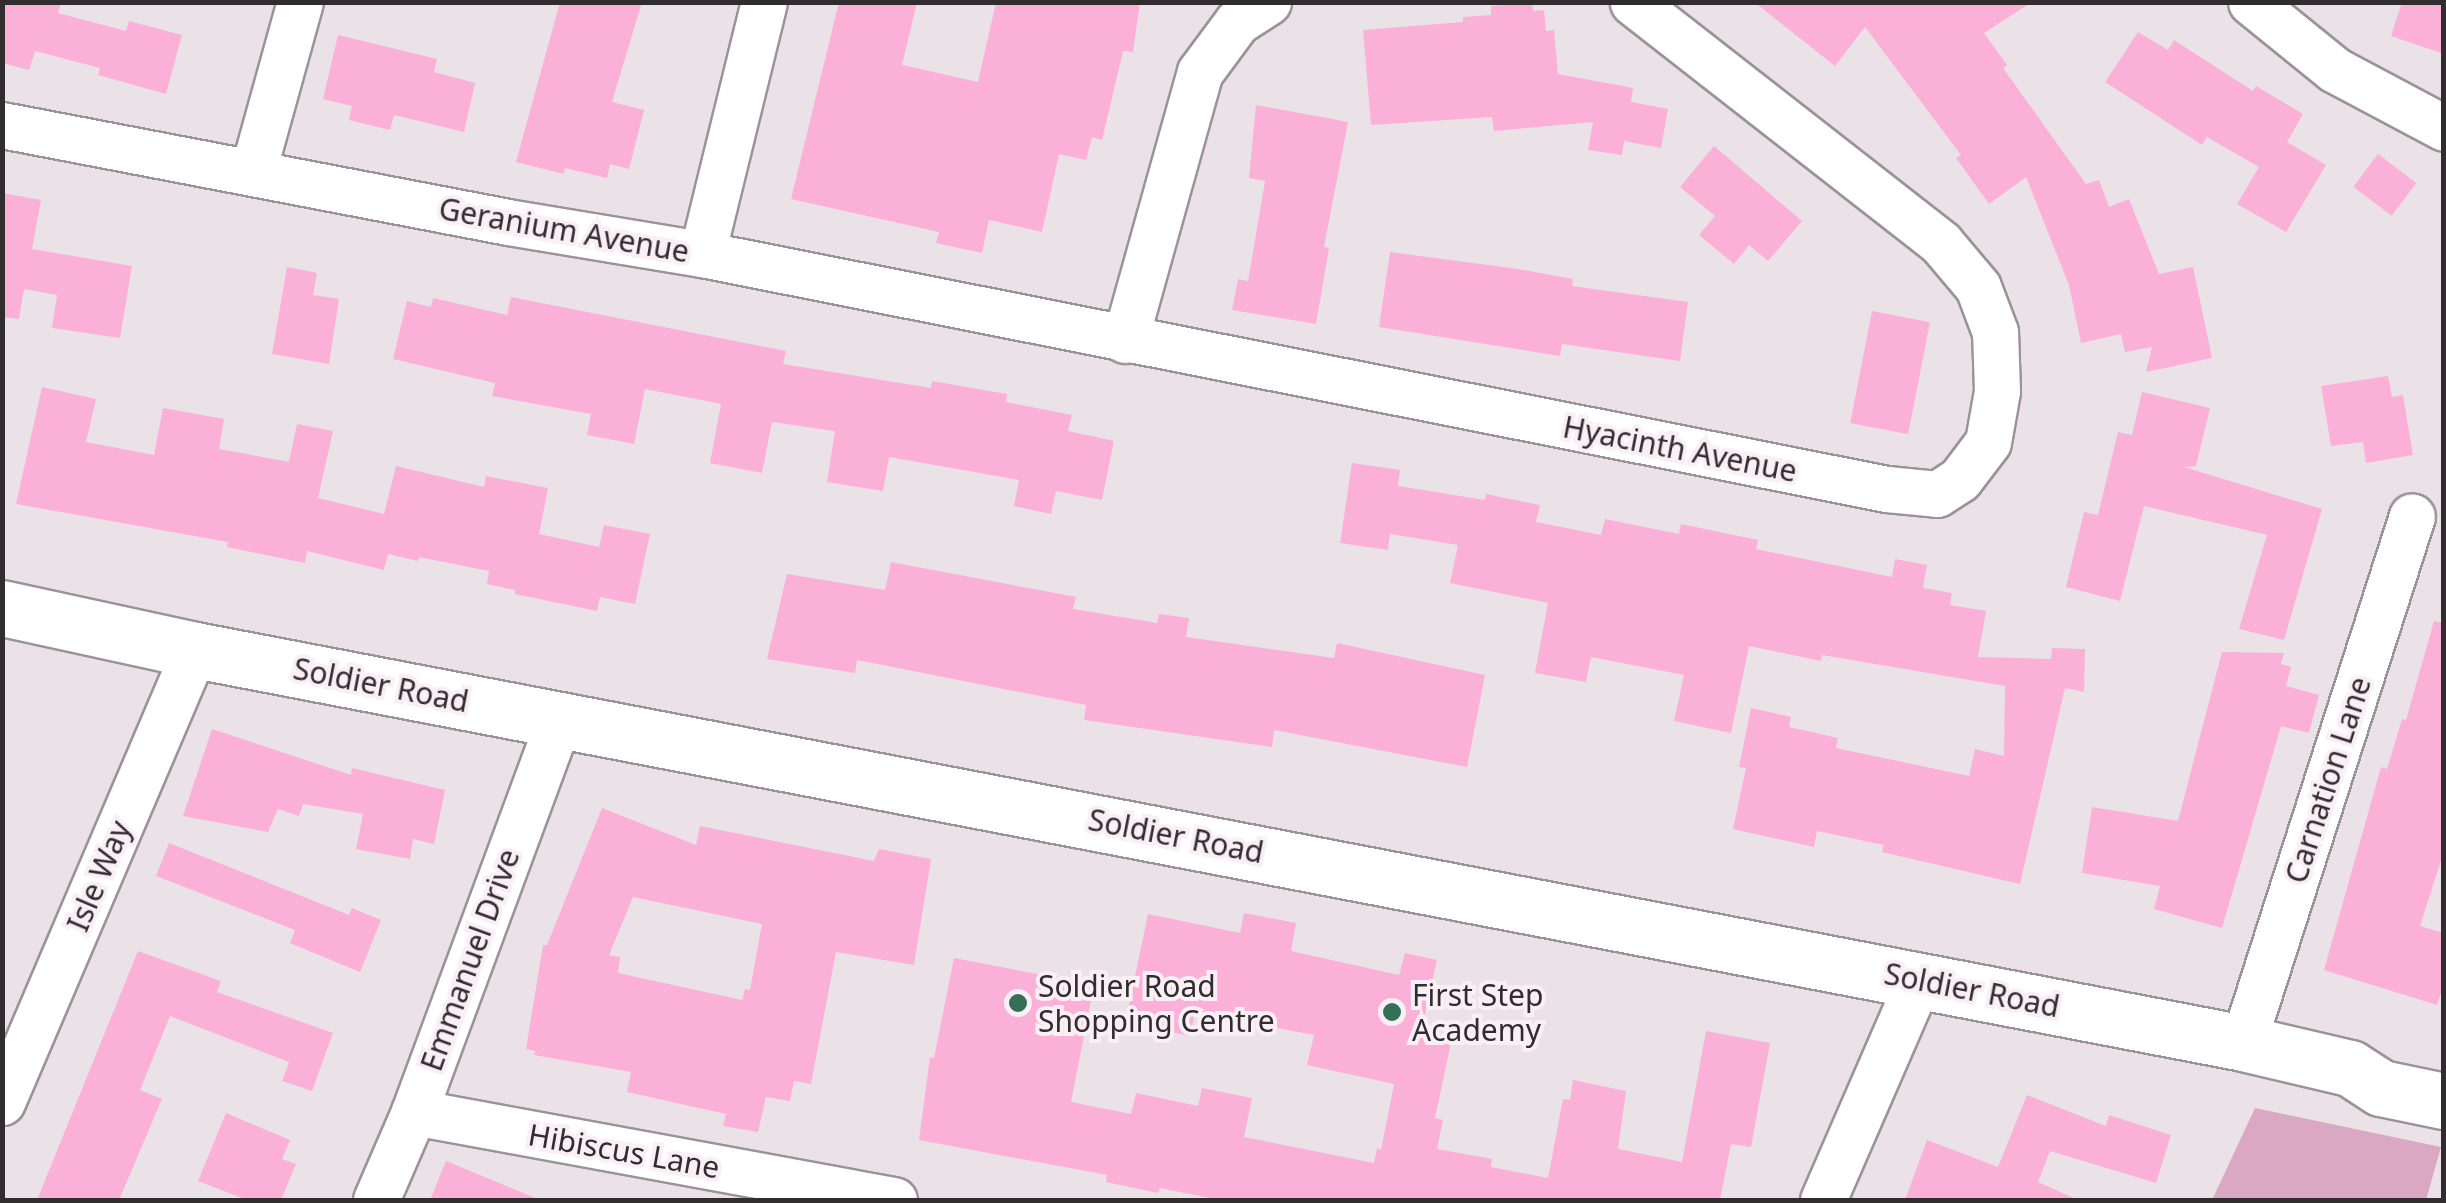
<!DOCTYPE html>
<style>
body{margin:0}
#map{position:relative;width:2446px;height:1203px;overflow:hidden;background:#ebe2e7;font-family:"Noto Sans",sans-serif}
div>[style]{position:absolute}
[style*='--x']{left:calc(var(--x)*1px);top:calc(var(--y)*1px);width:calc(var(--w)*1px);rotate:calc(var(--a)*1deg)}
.green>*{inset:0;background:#dba8c3}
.building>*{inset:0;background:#fbb0d8;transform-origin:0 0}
.roads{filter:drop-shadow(2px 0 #9c9397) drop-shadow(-2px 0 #9c9397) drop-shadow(0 2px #9c9397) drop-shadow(0 -2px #9c9397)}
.minor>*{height:45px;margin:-22.5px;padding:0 22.5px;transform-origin:22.5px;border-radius:22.5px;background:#fff}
.major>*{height:55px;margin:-27.5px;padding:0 27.5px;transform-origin:27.5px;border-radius:27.5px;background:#fff}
.dots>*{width:28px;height:28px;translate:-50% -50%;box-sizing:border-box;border:5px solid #f9eff4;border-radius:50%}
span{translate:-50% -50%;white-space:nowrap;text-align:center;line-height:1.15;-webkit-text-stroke:8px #f9eff4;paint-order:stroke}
.street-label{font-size:30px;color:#312d2f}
.poi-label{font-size:30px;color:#312d2f}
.left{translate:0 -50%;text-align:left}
.frame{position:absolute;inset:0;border:5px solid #312d2f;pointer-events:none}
</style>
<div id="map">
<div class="green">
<i style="clip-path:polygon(2255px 1108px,2441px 1147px,2426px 1200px,2212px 1200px)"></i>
</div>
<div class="building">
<i style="clip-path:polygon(2px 2px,61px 2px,58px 13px,126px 31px,129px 21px,182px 35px,166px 94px,98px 75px,100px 68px,35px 51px,29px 70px,2px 63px)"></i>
<i style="clip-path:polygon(560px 2px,642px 2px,612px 102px,644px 110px,629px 169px,610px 164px,607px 178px,565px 168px,564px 174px,516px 162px)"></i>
<i style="clip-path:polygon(839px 2px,917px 2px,902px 65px,978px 82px,996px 2px,1140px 2px,1133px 52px,1123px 51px,1102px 140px,1092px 137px,1086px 160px,1059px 154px,1042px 232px,989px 220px,982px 253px,936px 243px,939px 232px,791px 199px)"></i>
<i style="clip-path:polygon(1532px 2px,1533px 11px,1544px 10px,1546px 31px,1554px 30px,1558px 74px,1633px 88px,1631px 102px,1668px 109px,1661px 148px,1624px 141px,1622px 155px,1588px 150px,1593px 122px,1494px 131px,1492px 117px,1371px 125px,1363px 30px,1463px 22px,1463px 17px,1491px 15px,1491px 6px)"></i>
<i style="clip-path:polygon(1754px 2px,2032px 2px,1984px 33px,2007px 65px,2003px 68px,2086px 184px,2099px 180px,2109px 207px,2129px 199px,2159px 274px,2193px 267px,2212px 358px,2146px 372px,2152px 347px,2125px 352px,2121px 334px,2081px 343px,2069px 285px,2026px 177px,1989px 204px,1956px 158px,1961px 155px,1865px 27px,1835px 66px)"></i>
<i style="clip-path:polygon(2402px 2px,2444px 2px,2444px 54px,2391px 36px)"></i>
<i style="clip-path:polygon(2138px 32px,2168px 50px,2174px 40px,2253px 91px,2256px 86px,2303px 114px,2287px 142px,2326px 165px,2286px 232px,2237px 204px,2259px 167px,2207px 137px,2202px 145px,2105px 82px)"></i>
<i style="clip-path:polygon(338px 35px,437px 59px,434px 72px,475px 83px,464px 132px,394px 115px,390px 130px,349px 120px,352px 106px,323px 99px)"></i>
<i style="clip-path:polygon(1256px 105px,1348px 122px,1324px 247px,1329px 248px,1316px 324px,1232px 310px,1238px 279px,1248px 281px,1265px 181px,1249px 178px)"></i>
<i style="clip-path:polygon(1714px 146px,1802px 221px,1768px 261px,1749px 245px,1734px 264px,1699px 235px,1715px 216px,1680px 187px)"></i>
<i style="left:2378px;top:154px;width:48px;height:41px;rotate:37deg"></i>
<i style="clip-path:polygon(2px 193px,41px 200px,32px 249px,132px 266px,120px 338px,52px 328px,57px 295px,24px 289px,19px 319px,2px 317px)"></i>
<i style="clip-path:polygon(1390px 252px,1518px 269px,1573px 279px,1572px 286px,1688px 302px,1680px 361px,1562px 344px,1560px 356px,1379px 327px)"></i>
<i style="clip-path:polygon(287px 267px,317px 273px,313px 295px,339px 299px,329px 364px,272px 354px)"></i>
<i style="clip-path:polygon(511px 297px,786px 351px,783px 364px,931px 388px,932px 381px,1007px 394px,1006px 402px,1072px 415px,1068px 431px,1114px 441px,1102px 500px,1056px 491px,1051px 514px,1014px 506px,1019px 480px,889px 457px,883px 491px,827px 482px,835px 431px,772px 422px,762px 473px,710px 463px,721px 404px,645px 389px,634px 444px,587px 435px,591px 414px,492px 396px,495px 383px,393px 359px,407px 301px,431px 307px,433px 298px,507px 315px)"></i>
<i style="left:1872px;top:311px;width:59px;height:114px;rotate:11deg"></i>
<i style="clip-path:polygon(2388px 376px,2392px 397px,2403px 395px,2413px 455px,2366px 463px,2363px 442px,2331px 446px,2321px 386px)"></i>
<i style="clip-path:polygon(42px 387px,96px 399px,86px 442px,154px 455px,163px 408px,224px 419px,219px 449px,289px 462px,297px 424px,333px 431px,318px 498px,384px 514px,396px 466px,484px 487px,486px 476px,548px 488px,539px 534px,599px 547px,604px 525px,650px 534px,635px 604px,600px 597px,597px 611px,515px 594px,515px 590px,487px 584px,489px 571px,419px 557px,418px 561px,388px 554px,384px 570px,307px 551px,305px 563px,227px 547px,228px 542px,16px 504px)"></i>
<i style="clip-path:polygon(2142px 392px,2210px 408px,2196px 466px,2184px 467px,2322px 509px,2284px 640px,2239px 629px,2267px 535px,2144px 506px,2120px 601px,2066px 587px,2084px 512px,2098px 515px,2118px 432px,2132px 435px)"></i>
<i style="clip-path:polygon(1352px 463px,1400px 470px,1398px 486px,1485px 500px,1486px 494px,1540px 505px,1536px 522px,1601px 535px,1605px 519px,1679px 534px,1681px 524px,1758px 540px,1756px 549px,1892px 577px,1895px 559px,1927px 565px,1923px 588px,1952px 593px,1950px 605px,1986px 611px,1978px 657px,2051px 659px,2052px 648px,2085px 649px,2084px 692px,2065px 688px,2020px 884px,1882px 852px,1884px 845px,1817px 831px,1814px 847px,1733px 829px,1746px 768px,1739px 767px,1751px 708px,1791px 717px,1789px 727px,1838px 738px,1836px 748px,1969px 776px,1975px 749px,2004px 756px,2005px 686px,1822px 655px,1821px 661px,1749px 646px,1731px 733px,1674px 721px,1684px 675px,1591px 657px,1586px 682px,1535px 673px,1548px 603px,1450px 583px,1458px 545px,1390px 534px,1388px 550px,1340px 543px)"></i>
<i style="clip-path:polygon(891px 562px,1076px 597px,1073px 609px,1157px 623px,1159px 614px,1189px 618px,1186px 637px,1334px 658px,1337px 643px,1485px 675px,1467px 767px,1274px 730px,1272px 747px,1084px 720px,1086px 705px,857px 660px,855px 673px,767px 659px,787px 574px,885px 590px)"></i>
<i style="clip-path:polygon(2434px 621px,2444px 623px,2444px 851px,2420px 926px,2444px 933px,2444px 983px,2437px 1005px,2324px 970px,2381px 767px,2387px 769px,2402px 719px,2406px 720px)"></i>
<i style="clip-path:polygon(2222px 652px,2284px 653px,2281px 664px,2291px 667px,2286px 686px,2319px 695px,2309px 733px,2281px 726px,2222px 928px,2154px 909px,2160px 886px,2082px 873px,2092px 807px,2178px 821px)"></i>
<i style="clip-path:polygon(212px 729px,351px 775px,352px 768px,445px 790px,434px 844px,413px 839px,410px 859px,356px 849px,363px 814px,303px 804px,299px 816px,278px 809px,268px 832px,183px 816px)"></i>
<i style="clip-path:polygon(evenodd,602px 808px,696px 845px,700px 826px,874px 861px,879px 849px,931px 859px,914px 965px,836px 952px,811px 1084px,794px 1081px,790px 1101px,766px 1097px,758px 1132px,723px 1126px,726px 1114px,627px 1092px,631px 1072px,534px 1055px,535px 1051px,526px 1049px,543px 945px,547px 945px,602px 808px,633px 897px,762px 924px,750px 990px,745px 989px,742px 1000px,618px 973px,620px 957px,609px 955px,633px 897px)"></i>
<i style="clip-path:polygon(169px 843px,349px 915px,352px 908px,381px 920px,360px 972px,290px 943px,295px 930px,156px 876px)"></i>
<i style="clip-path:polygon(1244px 913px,1296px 923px,1291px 951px,1399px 975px,1405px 953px,1437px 960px,1421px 1032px,1452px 1038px,1435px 1118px,1443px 1120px,1437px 1149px,1492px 1159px,1491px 1167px,1548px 1178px,1563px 1099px,1570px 1100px,1573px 1080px,1626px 1091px,1618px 1149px,1682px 1162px,1706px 1031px,1770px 1043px,1751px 1147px,1731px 1144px,1720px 1200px,1220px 1200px,1160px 1188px,1158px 1193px,1106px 1182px,1107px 1175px,919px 1140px,930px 1057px,934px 1058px,954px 958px,1094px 985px,1071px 1102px,1131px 1114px,1136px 1093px,1198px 1106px,1202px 1088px,1252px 1098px,1244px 1137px,1374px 1163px,1377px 1148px,1381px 1150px,1394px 1084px,1307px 1065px,1314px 1035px,1195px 1012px,1190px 1036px,1152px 1028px,1155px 1016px,1128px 1010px,1148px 914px,1240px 933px)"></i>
<i style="clip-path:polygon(138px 951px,221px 981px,217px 992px,333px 1033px,312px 1091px,282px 1081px,289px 1062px,170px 1016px,140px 1090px,162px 1099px,119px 1200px,37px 1200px)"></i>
<i style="clip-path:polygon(2027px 1095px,2106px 1126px,2109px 1115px,2171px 1135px,2156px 1183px,2050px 1151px,2038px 1182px,2078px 1200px,1905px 1200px,1927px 1140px,1998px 1167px)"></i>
<i style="clip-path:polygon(226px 1113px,290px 1140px,282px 1159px,296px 1164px,281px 1200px,247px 1200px,198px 1181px)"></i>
<i style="clip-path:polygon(446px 1161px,540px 1200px,430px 1200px)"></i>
</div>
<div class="roads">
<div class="minor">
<i style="--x:2251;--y:2;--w:108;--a:39"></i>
<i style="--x:2335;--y:70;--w:123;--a:28"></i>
<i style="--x:2;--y:125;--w:515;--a:10.85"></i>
<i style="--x:508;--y:222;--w:197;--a:9.4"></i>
<i style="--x:702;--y:254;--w:1208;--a:11.22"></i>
<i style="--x:1887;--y:489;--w:50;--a:5.7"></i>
<i style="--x:1937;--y:494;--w:27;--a:-33"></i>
<i style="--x:1960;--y:479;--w:46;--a:-52.9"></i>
<i style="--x:1988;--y:442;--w:52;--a:-80"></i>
<i style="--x:1997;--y:391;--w:59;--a:-91.9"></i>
<i style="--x:1995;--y:332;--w:48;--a:-110.7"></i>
<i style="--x:1978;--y:287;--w:57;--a:-130.1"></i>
<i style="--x:1941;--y:243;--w:391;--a:-142"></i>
<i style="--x:253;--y:171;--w:175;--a:-74.5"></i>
<i style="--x:702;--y:254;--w:260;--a:-76.2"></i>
<i style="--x:1125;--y:340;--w:278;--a:-74.4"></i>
<i style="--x:1200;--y:72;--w:62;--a:-53.5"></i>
<i style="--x:1237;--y:22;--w:37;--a:-33"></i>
<i style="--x:2243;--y:1043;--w:553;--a:-72.22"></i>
<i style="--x:2;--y:1102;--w:491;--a:-66.9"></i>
<i style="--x:414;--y:1112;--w:488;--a:10.4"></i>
<i style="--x:376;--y:1200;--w:96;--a:-66.6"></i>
<i style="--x:414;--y:1112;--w:420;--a:-69.7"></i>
<i style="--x:1823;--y:1200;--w:241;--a:-66.5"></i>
</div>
<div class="major">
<i style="--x:2;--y:608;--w:198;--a:12.3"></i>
<i style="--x:195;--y:650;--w:2085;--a:10.86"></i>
<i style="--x:2243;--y:1043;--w:110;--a:13.2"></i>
<i style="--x:2350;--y:1068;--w:37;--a:33"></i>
<i style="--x:2381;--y:1088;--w:64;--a:11.7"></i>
</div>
</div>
<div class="dots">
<i style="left:1018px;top:1003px;background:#346f58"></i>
<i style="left:1392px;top:1012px;background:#346f58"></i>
</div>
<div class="street-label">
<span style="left:564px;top:230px;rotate:10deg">Geranium Avenue</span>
<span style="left:1680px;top:449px;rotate:11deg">Hyacinth Avenue</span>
<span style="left:381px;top:685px;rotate:11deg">Soldier Road</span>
<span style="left:2328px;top:780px;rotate:-72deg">Carnation Lane</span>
<span style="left:1176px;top:836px;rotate:11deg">Soldier Road</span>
<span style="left:99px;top:876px;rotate:-67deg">Isle Way</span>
<span style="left:470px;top:960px;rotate:-70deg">Emmanuel Drive</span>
<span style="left:1972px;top:990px;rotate:11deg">Soldier Road</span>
<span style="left:624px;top:1151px;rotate:10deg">Hibiscus Lane</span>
</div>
<div class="poi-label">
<span class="left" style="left:1038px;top:1003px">Soldier Road<br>Shopping Centre</span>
<span class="left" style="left:1412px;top:1012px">First Step<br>Academy</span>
</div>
<div class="frame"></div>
</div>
